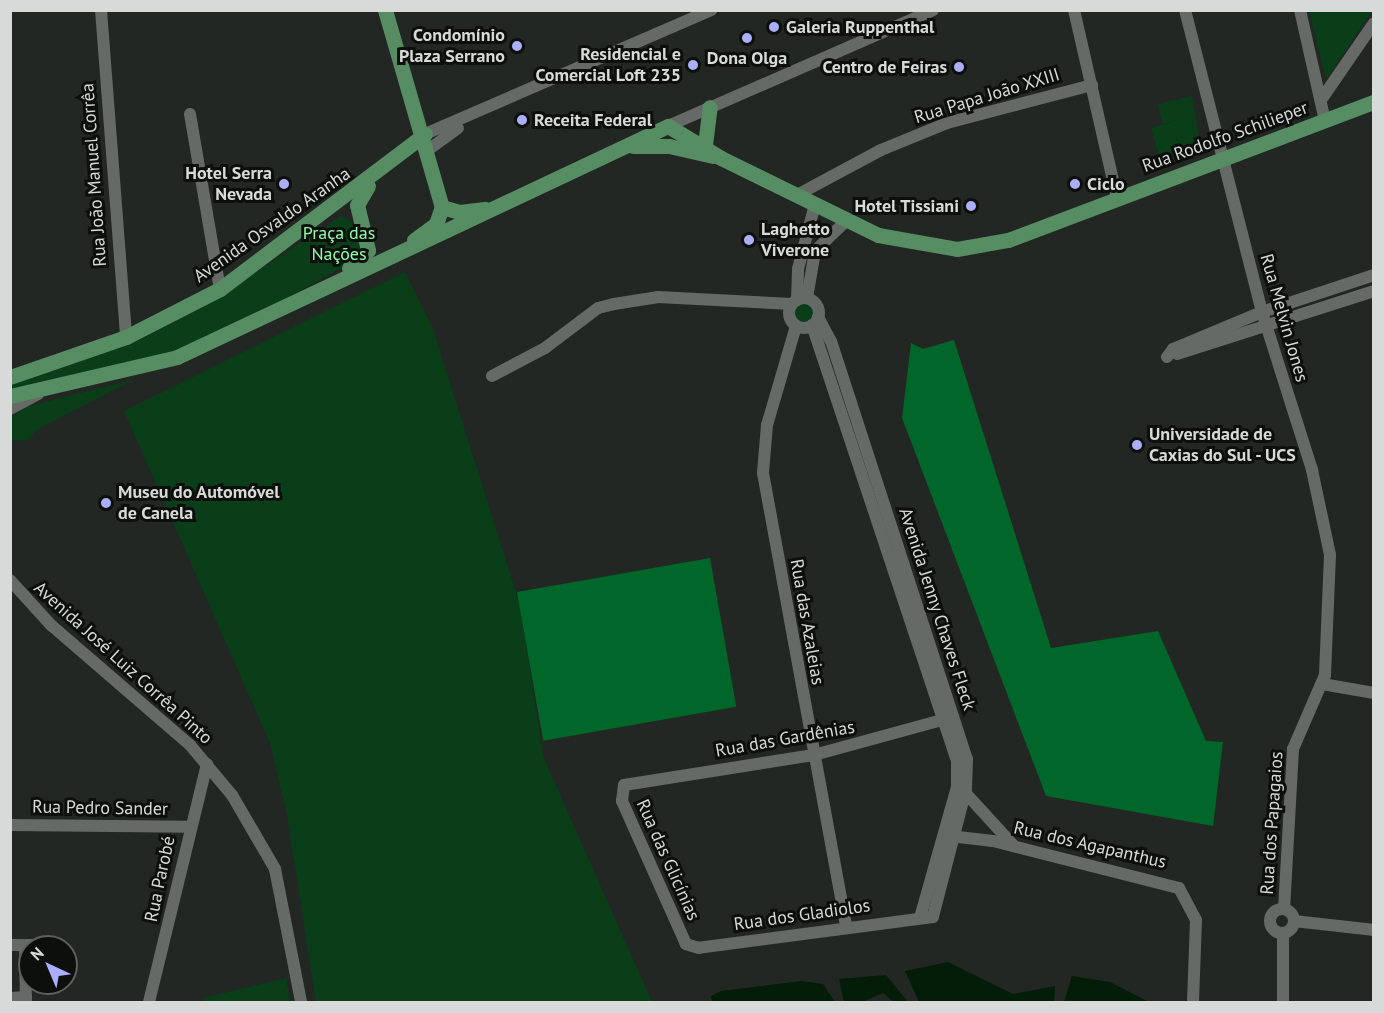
<!DOCTYPE html>
<meta charset="utf-8">
<style>
body{margin:0}
#map{position:relative;width:1384px;height:1013px;overflow:hidden;background:#222723;font-family:"PT Sans",sans-serif}
div>[style]{position:absolute}
[style*='--x']{left:calc(var(--x)*1px);top:calc(var(--y)*1px);width:calc(var(--w)*1px);rotate:calc(var(--a)*1deg)}
.green>*{inset:0;background:#093e19}
.round{border-radius:50%}
.forest>*{inset:0;background:#006629;transform-origin:0 0}
.water>*{inset:0;background:#031d09}
.minor>*{height:12px;margin:-6px;padding:0 6px;transform-origin:6px;border-radius:6px;background:#666a66}
.minor>.ring{margin:-6px;padding:0;box-sizing:content-box;background:none;border:12px solid #666a66;border-radius:50%}
.major>*{height:15px;margin:-7.5px;padding:0 7.5px;transform-origin:7.5px;border-radius:7.5px;background:#568d62}
.dots>*{width:16px;height:16px;translate:-50% -50%;box-sizing:border-box;border:3px solid #0d0f0d;border-radius:50%}
span{translate:-50% -50%;white-space:nowrap;text-align:center;line-height:1.15;-webkit-text-stroke:6px #0d0f0d;paint-order:stroke}
.poi-label{font-size:18px;color:#d7dad8;font-weight:700}
.left{translate:0 -50%;text-align:left}
.right{translate:-100% -50%;text-align:right}
.street-label{font-size:18px;color:#d7dad8}
.park-label{font-size:18px;color:#90fda6}
.frame{position:absolute;inset:0;border:12px solid #d7dad8;pointer-events:none}
.north{position:absolute;left:18px;top:935px;width:60px;height:60px;box-sizing:border-box;background:#0d0f0d;border:2px solid #5e605e;border-radius:50%;rotate:316deg;font-size:16px;font-weight:700;line-height:24px;text-align:center;color:#d7dad8}
.north::after{content:'';display:block;margin:auto;width:21px;height:27px;background:#abaffb;clip-path:polygon(50% 0,100% 100%,50% 72%,0 100%)}
</style>
<div id="map">
<div class="green">
<i style="clip-path:polygon(1309px 11px,1372px 11px,1328px 77px,1325px 76px)"></i>
<i style="clip-path:polygon(1192px 96px,1200px 145px,1159px 156px,1151px 128px,1186px 118px,1162px 124px,1158px 104px)"></i>
<i style="clip-path:polygon(341px 216px,355px 224px,363px 248px,356px 260px,273px 305px,178px 351px,11px 391px,11px 383px,129px 345px,200px 309px)"></i>
<i style="clip-path:polygon(405px 272px,433px 329px,520px 605px,543px 756px,652px 1002px,316px 1002px,287px 815px,270px 743px,124px 411px)"></i>
<i class="round" style="left:795px;top:304px;width:18px;height:18px"></i>
<i style="clip-path:polygon(135px 379px,39px 428px,27px 440px,11px 440px,11px 418px,25px 407px)"></i>
<i style="clip-path:polygon(286px 978px,290px 1002px,202px 1002px,203px 998px)"></i>
</div>
<div class="forest">
<i style="clip-path:polygon(954px 340px,1051px 648px,1158px 631px,1206px 741px,1223px 742px,1213px 826px,1046px 796px,902px 418px,911px 343px,923px 349px)"></i>
<i style="left:710px;top:558px;width:151px;height:196px;rotate:80deg"></i>
</div>
<div class="water">
<i style="clip-path:polygon(948px 962px,1013px 994px,1055px 986px,1054px 1002px,919px 1002px,905px 971px)"></i>
<i style="clip-path:polygon(886px 975px,908px 1002px,894px 1002px,883px 993px,862px 1002px,844px 1002px,839px 979px)"></i>
<i style="clip-path:polygon(1072px 976px,1110px 982px,1149px 1002px,1064px 1002px)"></i>
<i style="clip-path:polygon(802px 981px,823px 984px,835px 1002px,712px 1002px,711px 996px,721px 991px)"></i>
</div>
<div class="minor">
<i style="--x:101;--y:10;--w:328;--a:85.6"></i>
<i style="--x:1074;--y:10;--w:192;--a:77.1"></i>
<i style="--x:1185;--y:10;--w:312;--a:75.7"></i>
<i style="--x:1262;--y:312;--w:166;--a:72.4"></i>
<i style="--x:1312;--y:470;--w:87;--a:78"></i>
<i style="--x:1330;--y:555;--w:120;--a:92.4"></i>
<i style="--x:1325;--y:675;--w:81;--a:113.4"></i>
<i style="--x:1293;--y:749;--w:160;--a:93.2"></i>
<i style="--x:1300;--y:10;--w:114;--a:77.3"></i>
<i style="--x:1321;--y:100;--w:93;--a:-55.5"></i>
<i style="--x:190;--y:114;--w:178;--a:80.3"></i>
<i style="--x:668;--y:126;--w:289;--a:-23.6"></i>
<i style="--x:425;--y:134;--w:312;--a:-23.4"></i>
<i style="--x:428;--y:150;--w:37;--a:-36"></i>
<i style="--x:797;--y:195;--w:95;--a:-28.2"></i>
<i style="--x:881;--y:150;--w:71;--a:-22.2"></i>
<i style="--x:947;--y:123;--w:150;--a:-14.7"></i>
<i style="--x:807;--y:298;--w:48;--a:-80.3"></i>
<i style="--x:815;--y:251;--w:45;--a:-44.1"></i>
<i class="ring" style="left:789px;top:298px;width:18px;height:18px"></i>
<i style="--x:797;--y:300;--w:31;--a:-88"></i>
<i style="--x:798;--y:269;--w:67;--a:-75.3"></i>
<i style="--x:818;--y:317;--w:27;--a:62"></i>
<i style="--x:831;--y:341;--w:440;--a:72"></i>
<i style="--x:967;--y:759;--w:30;--a:92"></i>
<i style="--x:966;--y:789;--w:132;--a:104.5"></i>
<i style="--x:933;--y:917;--w:236;--a:172.5"></i>
<i style="--x:699;--y:948;--w:14;--a:-163"></i>
<i style="--x:686;--y:944;--w:157;--a:-114.1"></i>
<i style="--x:622;--y:801;--w:16;--a:-83"></i>
<i style="--x:624;--y:785;--w:192;--a:-9"></i>
<i style="--x:814;--y:755;--w:144;--a:-15.3"></i>
<i style="--x:812;--y:325;--w:460;--a:71.6"></i>
<i style="--x:957;--y:762;--w:25;--a:90"></i>
<i style="--x:957;--y:787;--w:136;--a:105.8"></i>
<i style="--x:796;--y:326;--w:103;--a:106.3"></i>
<i style="--x:767;--y:425;--w:48;--a:94.8"></i>
<i style="--x:763;--y:473;--w:460;--a:79.6"></i>
<i style="--x:1177;--y:354;--w:207;--a:-17.7"></i>
<i style="--x:1167;--y:357;--w:10;--a:-53"></i>
<i style="--x:1173;--y:349;--w:96;--a:-22.6"></i>
<i style="--x:1262;--y:312;--w:118;--a:-18.3"></i>
<i style="--x:492;--y:376;--w:60;--a:-27.8"></i>
<i style="--x:545;--y:348;--w:66;--a:-37"></i>
<i style="--x:598;--y:308;--w:16;--a:-14"></i>
<i style="--x:614;--y:304;--w:45;--a:-9"></i>
<i style="--x:658;--y:297;--w:134;--a:3"></i>
<i style="--x:10;--y:409;--w:32;--a:-28"></i>
<i style="--x:10;--y:580;--w:61;--a:47.7"></i>
<i style="--x:51;--y:625;--w:184;--a:40.8"></i>
<i style="--x:190;--y:745;--w:65;--a:50"></i>
<i style="--x:232;--y:795;--w:86;--a:59.8"></i>
<i style="--x:275;--y:869;--w:136;--a:78.9"></i>
<i style="--x:1322;--y:684;--w:53;--a:9.8"></i>
<i style="--x:961;--y:788;--w:79;--a:47.6"></i>
<i style="--x:10;--y:825;--w:179;--a:0.6"></i>
<i style="--x:950;--y:836;--w:43;--a:6.6"></i>
<i style="--x:993;--y:841;--w:192;--a:14.2"></i>
<i style="--x:1179;--y:888;--w:36;--a:62"></i>
<i style="--x:1196;--y:920;--w:82;--a:92.1"></i>
<i class="ring" style="left:1270px;top:909px;width:12px;height:12px"></i>
<i style="--x:1294;--y:921;--w:81;--a:6.4"></i>
<i style="--x:1283;--y:933;--w:69;--a:90"></i>
<i style="--x:10;--y:945;--w:43;--a:0"></i>
<i style="--x:25;--y:945;--w:57;--a:89"></i>
<i style="--x:10;--y:998;--w:16;--a:-4"></i>
<i style="--x:149;--y:1002;--w:245;--a:-76.3"></i>
</div>
<div class="major">
<i style="--x:385;--y:10;--w:205;--a:73.9"></i>
<i style="--x:705;--y:145;--w:38;--a:-83"></i>
<i style="--x:633;--y:146;--w:36;--a:0"></i>
<i style="--x:669;--y:146;--w:45;--a:12.8"></i>
<i style="--x:442;--y:207;--w:18;--a:16"></i>
<i style="--x:459;--y:212;--w:26;--a:-7"></i>
<i style="--x:414;--y:240;--w:27;--a:-36"></i>
<i style="--x:436;--y:224;--w:18;--a:-71"></i>
<i style="--x:349;--y:268;--w:26;--a:-43"></i>
<i style="--x:368;--y:250;--w:46;--a:-103.7"></i>
<i style="--x:357;--y:205;--w:22;--a:-60"></i>
<i style="--x:10;--y:377;--w:123;--a:-19"></i>
<i style="--x:126;--y:337;--w:106;--a:-27.1"></i>
<i style="--x:220;--y:289;--w:257;--a:-37.1"></i>
<i style="--x:10;--y:396;--w:171;--a:-13.1"></i>
<i style="--x:177;--y:357;--w:543;--a:-25.2"></i>
<i style="--x:668;--y:126;--w:62;--a:31.1"></i>
<i style="--x:721;--y:158;--w:175;--a:26.1"></i>
<i style="--x:878;--y:235;--w:80;--a:10"></i>
<i style="--x:957;--y:249;--w:52;--a:-10"></i>
<i style="--x:1008;--y:240;--w:391;--a:-20.7"></i>
</div>
<div class="dots">
<i style="left:774px;top:27px;background:#abaffb"></i>
<i style="left:747px;top:38px;background:#abaffb"></i>
<i style="left:517px;top:46px;background:#abaffb"></i>
<i style="left:693px;top:65px;background:#abaffb"></i>
<i style="left:959px;top:67px;background:#abaffb"></i>
<i style="left:522px;top:120px;background:#abaffb"></i>
<i style="left:284px;top:184px;background:#abaffb"></i>
<i style="left:1075px;top:184px;background:#abaffb"></i>
<i style="left:971px;top:206px;background:#abaffb"></i>
<i style="left:749px;top:240px;background:#abaffb"></i>
<i style="left:1137px;top:445px;background:#abaffb"></i>
<i style="left:106px;top:503px;background:#abaffb"></i>
</div>
<div class="poi-label">
<span class="left" style="left:786px;top:27px">Galeria Ruppenthal</span>
<span class="right" style="left:505px;top:46px">Condomínio<br>Plaza Serrano</span>
<span class="right" style="left:681px;top:65px">Residencial e<br>Comercial Loft 235</span>
<span style="left:747px;top:58px">Dona Olga</span>
<span class="right" style="left:947px;top:67px">Centro de Feiras</span>
<span class="left" style="left:534px;top:120px">Receita Federal</span>
<span class="right" style="left:272px;top:184px">Hotel Serra<br>Nevada</span>
<span class="left" style="left:1087px;top:184px">Ciclo</span>
<span class="right" style="left:959px;top:206px">Hotel Tissiani</span>
<span class="left" style="left:761px;top:240px">Laghetto<br>Viverone</span>
<span class="left" style="left:1149px;top:445px">Universidade de<br>Caxias do Sul - UCS</span>
<span class="left" style="left:118px;top:503px">Museu do Automóvel<br>de Canela</span>
</div>
<div class="street-label">
<span style="left:987px;top:96px;rotate:-17deg">Rua Papa João XXIII</span>
<span style="left:1225px;top:137px;rotate:-20deg">Rua Rodolfo Schilieper</span>
<span style="left:94px;top:175px;rotate:-94deg">Rua João Manuel Corrêa</span>
<span style="left:272px;top:225px;rotate:-35deg">Avenida Osvaldo Aranha</span>
<span style="left:1284px;top:318px;rotate:74deg">Rua Melvin Jones</span>
<span style="left:937px;top:609px;rotate:72deg">Avenida Jenny Chaves Fleck</span>
<span style="left:807px;top:622px;rotate:80deg">Rua das Azaleias</span>
<span style="left:123px;top:663px;rotate:42deg">Avenida José Luiz Corrêa Pinto</span>
<span style="left:785px;top:739px;rotate:-10deg">Rua das Gardênias</span>
<span style="left:100px;top:808px;rotate:1deg">Rua Pedro Sander</span>
<span style="left:1272px;top:823px;rotate:-86deg">Rua dos Papagaios</span>
<span style="left:1090px;top:845px;rotate:13deg">Rua dos Agapanthus</span>
<span style="left:668px;top:860px;rotate:66deg">Rua das Glicínias</span>
<span style="left:160px;top:879px;rotate:-78deg">Rua Parobé</span>
<span style="left:802px;top:915px;rotate:-8deg">Rua dos Gladiolos</span>
</div>
<div class="park-label">
<span style="left:339px;top:244px">Praça das<br>Nações</span>
</div>
<div class="frame"></div>
<div class="north">N</div>
</div>
